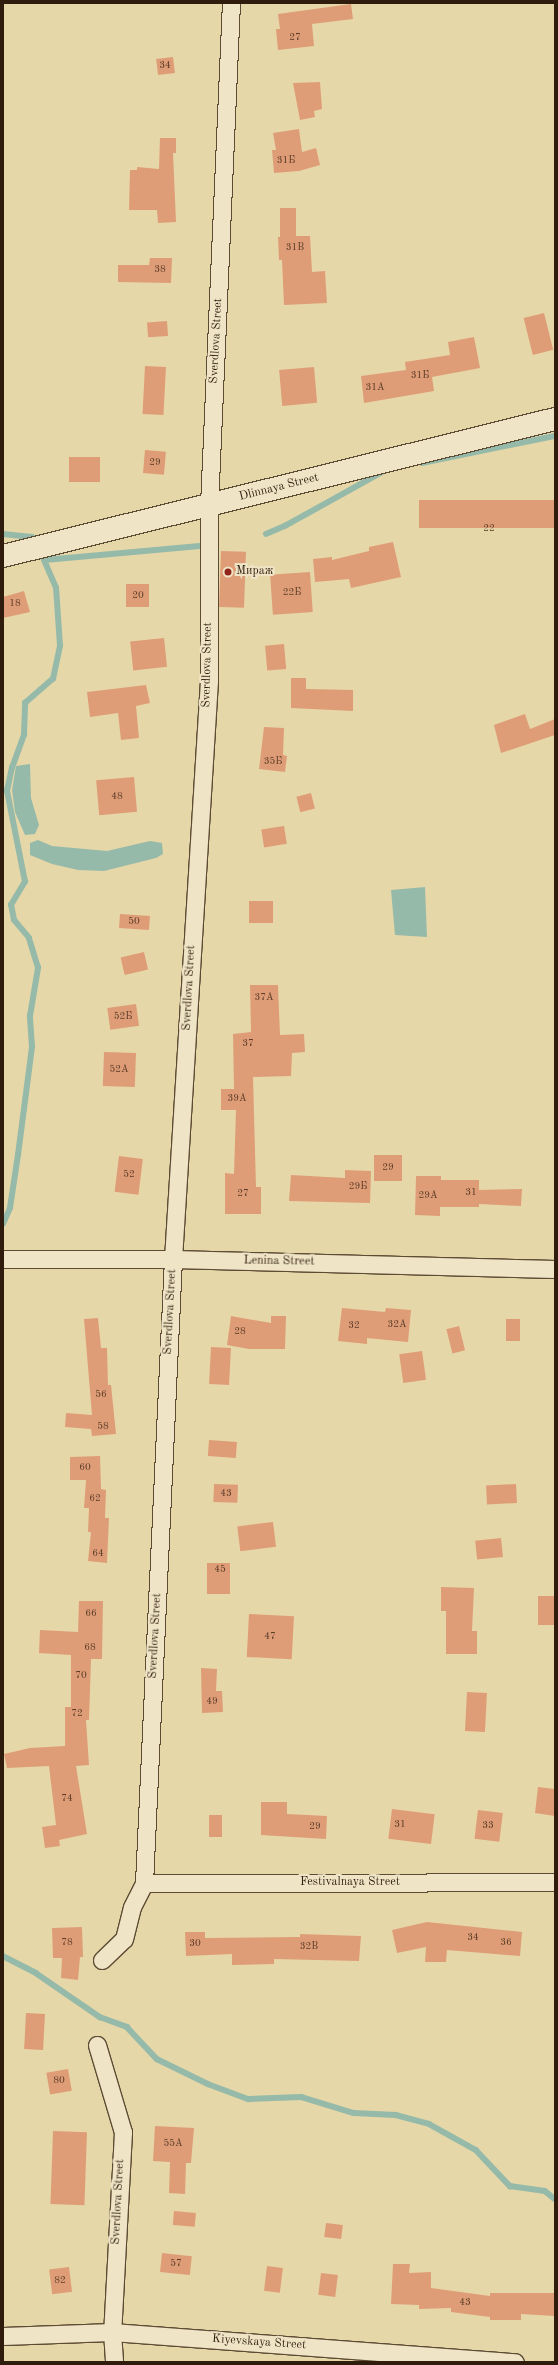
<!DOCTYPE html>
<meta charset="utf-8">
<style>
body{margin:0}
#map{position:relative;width:558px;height:2365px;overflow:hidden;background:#e6d7a8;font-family:"Old Standard TT",serif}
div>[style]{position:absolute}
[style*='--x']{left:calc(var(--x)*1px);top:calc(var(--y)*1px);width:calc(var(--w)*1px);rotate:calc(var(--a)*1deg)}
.water>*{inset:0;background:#96baa9}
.stream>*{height:5.5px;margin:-2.75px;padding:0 2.75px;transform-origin:2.75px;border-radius:2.75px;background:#96baa9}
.building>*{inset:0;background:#df9d77;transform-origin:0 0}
.roads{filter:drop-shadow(1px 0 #5d4b34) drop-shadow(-1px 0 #5d4b34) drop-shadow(0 1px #5d4b34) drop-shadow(0 -1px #5d4b34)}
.minor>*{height:17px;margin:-8.5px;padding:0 8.5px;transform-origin:8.5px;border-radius:8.5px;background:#efe5c6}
.secondary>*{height:22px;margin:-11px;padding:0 11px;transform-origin:11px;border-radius:11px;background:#efe5c6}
.dots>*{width:11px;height:11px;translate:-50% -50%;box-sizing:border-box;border:2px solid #efe5c6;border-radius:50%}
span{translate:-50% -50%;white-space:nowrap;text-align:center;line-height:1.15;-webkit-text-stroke:4px #efe5c6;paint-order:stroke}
.number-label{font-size:10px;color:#5b3c28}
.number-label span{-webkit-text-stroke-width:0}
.street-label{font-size:12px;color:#2f1c0d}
.poi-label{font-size:12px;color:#2f1c0d}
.left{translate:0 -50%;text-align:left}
.frame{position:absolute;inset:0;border:4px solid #2f1c0d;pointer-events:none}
</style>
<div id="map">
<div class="water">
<i style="clip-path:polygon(30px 764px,31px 798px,39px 825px,35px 834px,25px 835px,15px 812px,12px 790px,16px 766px)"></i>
<i style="clip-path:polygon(38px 840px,52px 846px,107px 851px,150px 841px,162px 843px,163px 854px,156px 858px,104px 871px,78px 870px,52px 864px,30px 855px,30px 843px)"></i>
<i style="clip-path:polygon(425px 887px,427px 937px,395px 935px,391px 890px)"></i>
</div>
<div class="stream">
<i style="--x:422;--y:463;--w:136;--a:-11.5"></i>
<i style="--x:3;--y:534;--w:29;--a:6"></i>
<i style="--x:32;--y:537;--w:7;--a:56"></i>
<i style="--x:266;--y:534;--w:21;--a:-23"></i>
<i style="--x:285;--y:526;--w:115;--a:-29"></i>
<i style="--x:45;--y:560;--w:155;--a:-5.2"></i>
<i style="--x:3;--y:1224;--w:17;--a:-66"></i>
<i style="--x:10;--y:1208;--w:54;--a:-81.4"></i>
<i style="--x:18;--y:1155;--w:109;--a:-82.6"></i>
<i style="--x:32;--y:1047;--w:31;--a:-94"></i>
<i style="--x:30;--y:1016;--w:49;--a:-80.5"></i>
<i style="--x:38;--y:968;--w:31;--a:-107"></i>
<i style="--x:29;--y:938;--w:23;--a:-130"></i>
<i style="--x:14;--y:920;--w:15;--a:-101"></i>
<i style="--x:11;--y:905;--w:27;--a:-59"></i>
<i style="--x:25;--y:882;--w:93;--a:-101.2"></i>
<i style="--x:7;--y:791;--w:24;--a:-78"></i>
<i style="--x:12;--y:768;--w:35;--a:-70"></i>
<i style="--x:24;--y:735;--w:32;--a:-88"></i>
<i style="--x:25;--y:703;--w:37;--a:-41"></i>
<i style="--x:53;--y:679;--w:34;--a:-78"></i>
<i style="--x:60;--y:646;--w:58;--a:-93.9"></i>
<i style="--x:56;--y:588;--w:40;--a:-113.4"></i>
<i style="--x:3;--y:1956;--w:37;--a:27"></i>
<i style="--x:36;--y:1973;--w:78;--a:34.5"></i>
<i style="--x:100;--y:2017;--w:29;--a:20"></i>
<i style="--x:127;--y:2027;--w:44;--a:46.8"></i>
<i style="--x:157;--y:2059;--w:57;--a:26.1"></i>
<i style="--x:208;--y:2084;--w:43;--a:20.6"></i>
<i style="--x:248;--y:2099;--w:53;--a:-2.2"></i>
<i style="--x:301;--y:2097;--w:55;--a:16.8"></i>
<i style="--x:354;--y:2113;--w:42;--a:2.7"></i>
<i style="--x:396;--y:2115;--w:34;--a:15"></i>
<i style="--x:429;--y:2124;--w:54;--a:29"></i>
<i style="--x:476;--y:2150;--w:50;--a:46.6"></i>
<i style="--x:510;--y:2186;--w:35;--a:8"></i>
<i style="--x:545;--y:2191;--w:13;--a:39"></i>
</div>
<div class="building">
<i style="clip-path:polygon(351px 4px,353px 19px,312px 24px,314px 46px,278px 50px,276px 29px,280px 29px,278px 14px)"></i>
<i style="left:173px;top:57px;width:16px;height:17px;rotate:83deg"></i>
<i style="clip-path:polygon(320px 82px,322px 109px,314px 111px,315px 117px,300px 120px,293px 83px)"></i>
<i style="clip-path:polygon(299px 129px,302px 152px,316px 148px,320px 165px,299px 171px,274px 173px,272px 150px,276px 150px,273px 133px)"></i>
<i style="clip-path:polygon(160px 138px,176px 138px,176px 153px,173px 153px,176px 222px,158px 223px,157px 210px,129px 210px,130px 170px,137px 170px,137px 167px,159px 169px)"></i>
<i style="clip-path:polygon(280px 208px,296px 208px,296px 236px,310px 236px,312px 272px,325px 271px,327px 303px,284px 305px,282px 260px,279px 260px,278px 237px,280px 237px)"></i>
<i style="clip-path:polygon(150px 258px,172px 258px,171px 283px,118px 282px,118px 265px,149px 265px)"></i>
<i style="left:544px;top:313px;width:38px;height:21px;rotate:76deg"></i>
<i style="left:167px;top:321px;width:15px;height:20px;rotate:86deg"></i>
<i style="clip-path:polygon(474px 337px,480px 368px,432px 377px,434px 391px,364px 403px,361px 376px,406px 370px,405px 362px,450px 355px,448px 342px)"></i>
<i style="left:145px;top:366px;width:21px;height:48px;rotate:3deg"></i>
<i style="left:314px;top:367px;width:36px;height:35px;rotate:85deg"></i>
<i style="left:145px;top:450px;width:21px;height:23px;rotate:5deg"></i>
<i style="left:100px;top:457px;width:25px;height:31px;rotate:90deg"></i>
<i style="left:555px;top:500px;width:28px;height:136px;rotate:90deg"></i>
<i style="clip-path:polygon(393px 542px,401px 577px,351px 588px,349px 579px,315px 582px,313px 559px,332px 557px,332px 560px,369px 551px,369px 547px)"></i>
<i style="left:221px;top:551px;width:25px;height:56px;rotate:2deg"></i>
<i style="left:310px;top:572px;width:40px;height:40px;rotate:86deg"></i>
<i style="left:149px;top:584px;width:23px;height:23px;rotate:90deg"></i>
<i style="clip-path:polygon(24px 591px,30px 612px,3px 618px,3px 597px)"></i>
<i style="left:164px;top:638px;width:29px;height:34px;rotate:84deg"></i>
<i style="left:284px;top:644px;width:25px;height:19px;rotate:85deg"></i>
<i style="clip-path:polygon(291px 678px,306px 678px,306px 689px,353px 690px,353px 711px,291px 708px)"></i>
<i style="clip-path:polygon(146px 685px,150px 703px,136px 706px,139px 738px,121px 740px,118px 713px,90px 717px,87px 692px)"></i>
<i style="clip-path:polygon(525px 714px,530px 729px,555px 719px,555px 735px,501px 753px,494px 725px)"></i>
<i style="clip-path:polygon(264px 727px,284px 728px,283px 755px,287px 756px,285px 772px,259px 769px)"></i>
<i style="left:134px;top:777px;width:35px;height:38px;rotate:85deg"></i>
<i style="left:311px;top:793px;width:16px;height:15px;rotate:76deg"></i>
<i style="left:284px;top:826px;width:18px;height:23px;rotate:81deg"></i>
<i style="left:249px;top:901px;width:24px;height:22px"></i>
<i style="left:120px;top:914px;width:30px;height:14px;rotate:4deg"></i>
<i style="left:144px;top:952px;width:18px;height:24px;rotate:77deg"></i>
<i style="clip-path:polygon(250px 985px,278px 985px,280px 1035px,304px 1034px,305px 1052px,292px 1053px,291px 1076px,253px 1077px,256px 1187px,261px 1187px,261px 1214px,225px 1214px,225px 1173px,234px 1174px,236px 1110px,221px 1110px,221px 1089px,234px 1089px,233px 1034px,251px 1032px)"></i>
<i style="left:136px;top:1004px;width:22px;height:29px;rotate:82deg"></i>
<i style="left:104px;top:1052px;width:32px;height:34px;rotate:2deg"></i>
<i style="left:374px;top:1155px;width:28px;height:26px"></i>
<i style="left:119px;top:1156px;width:24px;height:36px;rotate:7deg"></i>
<i style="clip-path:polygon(345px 1170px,371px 1171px,370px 1203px,289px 1201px,291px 1175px,345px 1178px)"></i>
<i style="clip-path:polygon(416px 1176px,441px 1176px,441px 1180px,479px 1180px,479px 1190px,522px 1189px,521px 1206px,479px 1204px,479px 1207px,440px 1207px,440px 1216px,415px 1215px)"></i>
<i style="clip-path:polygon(342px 1308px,385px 1312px,386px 1308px,411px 1310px,408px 1342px,367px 1338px,367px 1344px,338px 1341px)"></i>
<i style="clip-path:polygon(231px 1316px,271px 1323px,271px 1316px,286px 1316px,285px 1349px,249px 1349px,227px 1345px)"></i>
<i style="clip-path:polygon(98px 1318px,101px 1348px,107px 1348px,108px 1385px,111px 1385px,116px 1434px,92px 1436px,91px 1429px,65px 1427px,66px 1413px,92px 1415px,84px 1319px)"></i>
<i style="left:506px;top:1319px;width:14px;height:22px"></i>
<i style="left:459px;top:1326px;width:25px;height:13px;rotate:76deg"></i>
<i style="left:211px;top:1347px;width:20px;height:37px;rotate:3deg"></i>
<i style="left:422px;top:1351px;width:29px;height:23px;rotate:82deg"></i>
<i style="left:209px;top:1440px;width:28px;height:16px;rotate:4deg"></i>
<i style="clip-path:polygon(100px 1456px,101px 1489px,106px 1490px,105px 1518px,109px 1518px,107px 1563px,88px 1561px,91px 1532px,88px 1532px,89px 1508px,84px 1508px,86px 1480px,70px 1480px,70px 1457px)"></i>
<i style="left:214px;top:1484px;width:24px;height:18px;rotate:2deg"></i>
<i style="left:516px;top:1484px;width:19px;height:30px;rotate:87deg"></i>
<i style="left:273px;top:1522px;width:25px;height:36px;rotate:83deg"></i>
<i style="left:501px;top:1538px;width:19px;height:26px;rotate:84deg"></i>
<i style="left:207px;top:1563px;width:23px;height:31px"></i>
<i style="clip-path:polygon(441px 1587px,474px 1588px,472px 1631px,477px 1631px,477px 1654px,446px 1654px,446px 1611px,441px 1611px)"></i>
<i style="left:555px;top:1596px;width:29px;height:17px;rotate:90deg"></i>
<i style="clip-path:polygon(79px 1601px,103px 1601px,102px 1659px,91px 1659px,89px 1720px,86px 1720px,89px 1765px,76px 1766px,87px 1834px,59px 1840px,60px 1846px,45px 1848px,42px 1827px,56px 1825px,49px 1766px,7px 1768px,4px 1754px,30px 1748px,65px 1746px,65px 1707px,71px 1707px,71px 1655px,39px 1653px,40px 1630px,78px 1632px)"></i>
<i style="left:249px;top:1614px;width:45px;height:43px;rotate:3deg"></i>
<i style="clip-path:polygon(201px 1668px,217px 1669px,216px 1691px,222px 1691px,223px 1712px,202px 1713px)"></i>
<i style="left:467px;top:1692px;width:20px;height:39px;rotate:3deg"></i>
<i style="clip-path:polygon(538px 1787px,555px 1789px,555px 1816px,535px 1813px)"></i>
<i style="clip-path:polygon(261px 1802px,287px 1802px,287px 1814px,327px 1816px,326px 1839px,261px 1835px)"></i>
<i style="left:392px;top:1809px;width:43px;height:30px;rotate:7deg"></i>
<i style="left:478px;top:1810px;width:25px;height:29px;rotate:7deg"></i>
<i style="left:209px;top:1815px;width:13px;height:22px"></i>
<i style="clip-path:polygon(427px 1922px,522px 1932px,520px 1956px,447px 1950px,446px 1962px,425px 1962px,426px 1947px,397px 1953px,392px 1930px)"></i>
<i style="clip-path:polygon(82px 1927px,83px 1957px,80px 1957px,78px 1980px,61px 1978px,62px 1958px,53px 1958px,52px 1928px)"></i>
<i style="clip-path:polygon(185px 1932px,205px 1932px,205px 1938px,300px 1937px,300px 1934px,361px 1936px,359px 1961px,274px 1959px,274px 1964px,232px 1965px,232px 1954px,186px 1956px)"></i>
<i style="left:26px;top:2013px;width:19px;height:36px;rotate:3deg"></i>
<i style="left:68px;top:2069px;width:22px;height:22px;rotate:80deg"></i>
<i style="clip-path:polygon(155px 2126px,194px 2128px,191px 2163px,186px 2163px,185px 2194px,169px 2193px,170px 2162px,153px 2161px)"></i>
<i style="left:53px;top:2131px;width:34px;height:73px;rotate:2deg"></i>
<i style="left:174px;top:2211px;width:22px;height:14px;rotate:5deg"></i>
<i style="left:326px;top:2223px;width:17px;height:14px;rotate:7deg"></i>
<i style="left:162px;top:2253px;width:30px;height:19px;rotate:6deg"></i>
<i style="clip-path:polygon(393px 2264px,410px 2264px,409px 2273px,431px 2272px,431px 2288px,490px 2296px,490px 2293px,555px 2293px,555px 2316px,521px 2314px,521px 2320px,490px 2320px,490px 2317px,451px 2312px,451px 2308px,419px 2309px,419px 2305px,391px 2304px)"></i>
<i style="left:267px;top:2266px;width:16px;height:25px;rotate:7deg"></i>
<i style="left:69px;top:2267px;width:25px;height:20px;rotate:83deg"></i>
<i style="left:321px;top:2273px;width:17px;height:22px;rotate:7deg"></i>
</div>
<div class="roads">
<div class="minor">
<i style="--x:3;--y:1259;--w:170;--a:0"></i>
<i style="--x:173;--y:1259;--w:382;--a:1.5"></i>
<i style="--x:144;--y:1883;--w:411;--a:-0.1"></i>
<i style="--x:102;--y:1960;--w:30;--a:-44"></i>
<i style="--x:124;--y:1939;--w:33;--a:-76"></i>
<i style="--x:132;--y:1907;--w:27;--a:-63"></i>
<i style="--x:144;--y:1883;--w:625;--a:-87.34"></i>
<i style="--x:173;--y:1259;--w:579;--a:-86.44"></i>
<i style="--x:209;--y:681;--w:175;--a:-90"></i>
<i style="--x:209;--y:506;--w:503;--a:-87.5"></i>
<i style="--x:97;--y:2045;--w:91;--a:73.4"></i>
<i style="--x:123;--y:2132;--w:200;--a:93.1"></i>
<i style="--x:112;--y:2332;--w:30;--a:86"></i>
<i style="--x:3;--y:2336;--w:109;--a:-2.1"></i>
<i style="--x:112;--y:2332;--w:404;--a:4.3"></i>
</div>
<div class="secondary">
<i style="--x:3;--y:556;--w:569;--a:-13.94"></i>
</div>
</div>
<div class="dots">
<i style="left:228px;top:572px;background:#8f2418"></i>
</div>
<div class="number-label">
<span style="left:295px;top:38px">27</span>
<span style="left:165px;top:66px">34</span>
<span style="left:286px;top:161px">31Б</span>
<span style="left:295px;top:248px">31В</span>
<span style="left:160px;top:270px">38</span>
<span style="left:420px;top:376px">31Б</span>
<span style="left:375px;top:388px">31А</span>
<span style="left:155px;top:463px">29</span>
<span style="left:489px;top:529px">22</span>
<span style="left:292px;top:593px">22Б</span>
<span style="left:138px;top:596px">20</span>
<span style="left:15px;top:604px">18</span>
<span style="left:273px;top:762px">35Б</span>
<span style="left:117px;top:797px">48</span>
<span style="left:134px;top:922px">50</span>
<span style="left:264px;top:998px">37А</span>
<span style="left:123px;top:1017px">52Б</span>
<span style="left:248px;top:1044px">37</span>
<span style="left:119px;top:1070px">52А</span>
<span style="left:237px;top:1099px">39А</span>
<span style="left:388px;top:1168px">29</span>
<span style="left:129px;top:1175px">52</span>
<span style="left:358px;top:1187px">29Б</span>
<span style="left:471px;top:1193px">31</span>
<span style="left:243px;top:1194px">27</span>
<span style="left:428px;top:1196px">29А</span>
<span style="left:397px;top:1325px">32А</span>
<span style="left:354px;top:1326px">32</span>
<span style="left:240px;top:1332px">28</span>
<span style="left:101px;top:1395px">56</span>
<span style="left:103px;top:1427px">58</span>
<span style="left:85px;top:1468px">60</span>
<span style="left:226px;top:1494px">43</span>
<span style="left:95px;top:1499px">62</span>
<span style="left:98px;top:1554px">64</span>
<span style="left:220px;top:1570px">45</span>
<span style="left:91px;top:1614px">66</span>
<span style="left:270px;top:1637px">47</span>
<span style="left:90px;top:1648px">68</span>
<span style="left:81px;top:1676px">70</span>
<span style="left:212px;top:1702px">49</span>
<span style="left:77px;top:1714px">72</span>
<span style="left:67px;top:1799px">74</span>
<span style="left:400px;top:1825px">31</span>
<span style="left:488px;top:1826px">33</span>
<span style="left:315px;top:1827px">29</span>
<span style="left:473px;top:1938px">34</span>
<span style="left:67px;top:1943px">78</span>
<span style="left:506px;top:1943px">36</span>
<span style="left:195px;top:1944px">30</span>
<span style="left:309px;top:1947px">32В</span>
<span style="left:59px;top:2081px">80</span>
<span style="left:173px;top:2144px">55А</span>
<span style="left:176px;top:2264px">57</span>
<span style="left:60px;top:2281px">82</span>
<span style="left:465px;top:2303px">43</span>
</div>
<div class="street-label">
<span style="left:217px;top:341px;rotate:-87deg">Sverdlova Street</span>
<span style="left:279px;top:488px;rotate:-14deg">Dlinnaya Street</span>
<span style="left:208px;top:665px;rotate:-89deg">Sverdlova Street</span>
<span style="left:190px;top:988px;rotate:-87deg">Sverdlova Street</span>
<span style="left:279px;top:1262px;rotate:1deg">Lenina Street</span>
<span style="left:171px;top:1312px;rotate:-87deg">Sverdlova Street</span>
<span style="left:156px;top:1636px;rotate:-87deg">Sverdlova Street</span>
<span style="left:350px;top:1883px">Festivalnaya Street</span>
<span style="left:119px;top:2202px;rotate:-87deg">Sverdlova Street</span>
<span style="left:259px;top:2343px;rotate:4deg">Kiyevskaya Street</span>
</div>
<div class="poi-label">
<span class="left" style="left:236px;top:572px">Мираж</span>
</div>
<div class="frame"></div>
</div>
